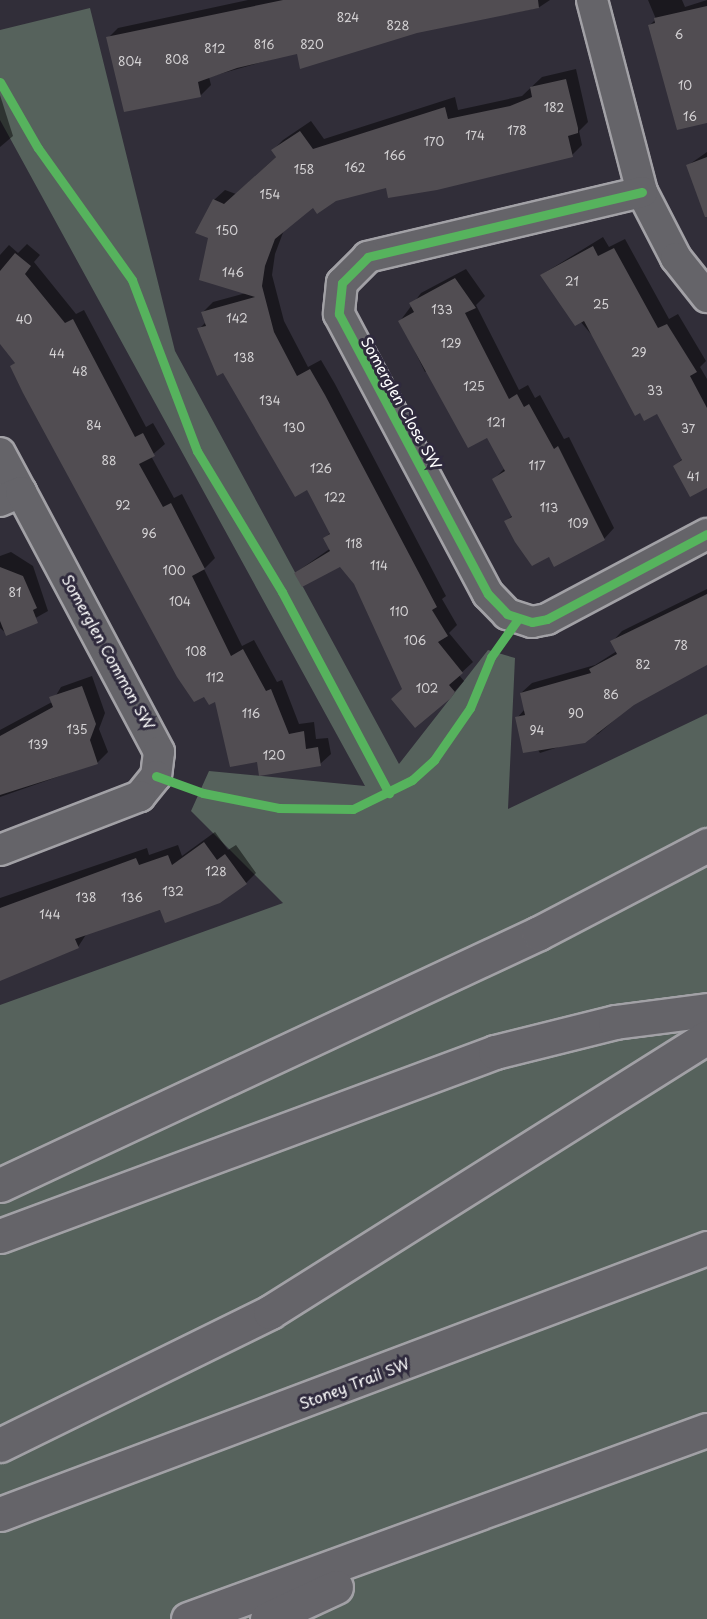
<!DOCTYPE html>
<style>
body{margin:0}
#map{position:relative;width:707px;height:1619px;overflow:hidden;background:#312e39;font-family:"Playpen Sans",sans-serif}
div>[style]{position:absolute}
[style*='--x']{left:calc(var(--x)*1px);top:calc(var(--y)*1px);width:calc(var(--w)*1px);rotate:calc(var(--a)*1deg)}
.green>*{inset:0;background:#56625c}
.shadow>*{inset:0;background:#0007}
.building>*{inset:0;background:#514d52}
.roads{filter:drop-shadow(2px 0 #a2a1a6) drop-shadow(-2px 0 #a2a1a6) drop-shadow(0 2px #a2a1a6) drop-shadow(0 -2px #a2a1a6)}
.street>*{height:30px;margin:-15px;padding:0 15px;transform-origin:15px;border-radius:15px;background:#656469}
.secondary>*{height:33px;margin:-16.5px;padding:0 16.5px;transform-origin:16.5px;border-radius:16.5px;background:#656469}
.highway>*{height:33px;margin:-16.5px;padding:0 16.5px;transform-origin:16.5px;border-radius:16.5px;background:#656469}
.cycleway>*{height:9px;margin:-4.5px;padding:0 4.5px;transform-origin:4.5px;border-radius:4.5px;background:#56b35d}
span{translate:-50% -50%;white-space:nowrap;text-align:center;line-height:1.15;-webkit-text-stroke:6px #2f2a3d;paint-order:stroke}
.number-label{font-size:12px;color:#d4d2d4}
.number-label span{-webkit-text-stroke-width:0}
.street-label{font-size:15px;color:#fff}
</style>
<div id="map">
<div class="green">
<i style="clip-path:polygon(90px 8px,175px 351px,399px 764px,488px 650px,515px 658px,508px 809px,707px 714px,707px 1619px,0 1619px,0 1005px,283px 903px,191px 811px,209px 771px,365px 786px,0 120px,0 30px)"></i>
</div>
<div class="shadow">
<i style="clip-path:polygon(248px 0,550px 0,538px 8px,298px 52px,209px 77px,211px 85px,201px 95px,108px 38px,118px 28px)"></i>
<i style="clip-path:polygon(648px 0,682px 0,685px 7px,707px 0,707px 121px,650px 25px,656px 19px)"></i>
<i style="clip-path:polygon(576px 69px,588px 122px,579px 131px,582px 145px,572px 155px,387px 186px,313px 206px,284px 230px,275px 254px,272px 275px,284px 321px,308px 367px,321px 360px,335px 384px,446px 596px,442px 599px,457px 625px,449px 633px,473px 662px,459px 675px,464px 681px,450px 697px,404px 688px,355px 584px,340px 565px,295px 573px,331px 548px,325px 538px,331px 532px,308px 488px,199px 329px,206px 322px,203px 312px,213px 302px,246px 293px,210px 237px,214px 200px,225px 190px,236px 194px,277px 156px,273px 150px,283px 140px,311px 121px,324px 139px,455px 97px,458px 110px,522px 96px,542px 77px)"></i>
<i style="clip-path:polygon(0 95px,13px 136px,0 147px)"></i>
<i style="clip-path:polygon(707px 152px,707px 201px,687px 166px)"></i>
<i style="clip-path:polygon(603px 237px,609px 247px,625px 239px,669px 319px,678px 314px,706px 361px,700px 367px,707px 379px,707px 486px,675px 466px,683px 458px,657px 412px,541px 275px)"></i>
<i style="clip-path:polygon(27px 244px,40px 255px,34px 262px,76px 314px,84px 310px,146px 427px,153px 423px,165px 444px,151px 456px,174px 498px,182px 494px,215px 558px,204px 569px,242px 646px,254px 640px,277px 682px,282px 680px,299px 724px,314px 722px,316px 739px,328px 738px,331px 754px,320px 764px,258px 760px,12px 366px,16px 362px,0 343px,0 255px,9px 245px,18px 253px)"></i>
<i style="clip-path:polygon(466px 269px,485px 296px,476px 305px,519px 390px,528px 385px,535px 398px,540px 395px,564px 439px,569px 437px,614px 528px,604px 539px,550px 555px,506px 521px,513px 515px,494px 479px,505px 468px,488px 436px,430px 369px,425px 372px,400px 321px,421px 293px)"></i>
<i style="clip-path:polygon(11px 552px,33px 566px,48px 611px,7px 634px,0 628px,0 556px)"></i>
<i style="clip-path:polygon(707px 589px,707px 661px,633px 704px,598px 734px,540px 753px,517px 718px,525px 709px,521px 693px,532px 683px,595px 665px,617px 651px,612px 642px,622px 631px)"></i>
<i style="clip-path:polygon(92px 676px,105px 713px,99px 729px,108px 752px,97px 763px,0 797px,0 730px,52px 702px,61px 687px)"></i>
<i style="clip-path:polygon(215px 832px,228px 850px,236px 845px,256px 873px,246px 883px,87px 933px,78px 947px,0 980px,0 898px,147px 848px,149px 855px,178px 845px,182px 856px)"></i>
</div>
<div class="building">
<i style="clip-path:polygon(283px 0,538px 0,539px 8px,417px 33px,300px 69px,297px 54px,237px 68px,198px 82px,201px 97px,124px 112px,106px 37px)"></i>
<i style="clip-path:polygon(707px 6px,707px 123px,677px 130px,648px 25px,655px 23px,654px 18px)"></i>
<i style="clip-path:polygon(566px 79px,578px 128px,578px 133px,568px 136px,573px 157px,437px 190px,388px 198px,386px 188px,336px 201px,317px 214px,313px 208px,275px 239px,265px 266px,262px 286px,274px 332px,297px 376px,310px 369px,325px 395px,437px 607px,432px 610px,448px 636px,438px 642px,463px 673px,449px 685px,455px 692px,451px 698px,415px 728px,391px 699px,402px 689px,354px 584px,340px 567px,302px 587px,294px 573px,330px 551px,323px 538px,330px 534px,307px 490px,295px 497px,223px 373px,217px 376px,197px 328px,206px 326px,201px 312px,255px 297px,199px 280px,208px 238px,195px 233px,213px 199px,224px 204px,276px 157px,271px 150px,300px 131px,313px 149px,445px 107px,448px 119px,510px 106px,532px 97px,530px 87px)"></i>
<i style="clip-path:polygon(707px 157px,707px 217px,705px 217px,686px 165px)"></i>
<i style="clip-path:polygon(593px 246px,598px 256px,614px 248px,658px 328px,667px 324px,697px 372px,690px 376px,707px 408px,707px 488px,690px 497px,673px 466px,682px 460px,657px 414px,644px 421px,640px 413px,635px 416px,584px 321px,575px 326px,540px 275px)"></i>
<i style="clip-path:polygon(15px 253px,31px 266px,25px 274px,65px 323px,73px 319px,135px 437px,143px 433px,155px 456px,139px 464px,163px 507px,171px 503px,205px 569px,192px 576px,231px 656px,243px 649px,266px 691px,271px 689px,289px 734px,304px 731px,306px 749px,318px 747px,321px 766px,259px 776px,257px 762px,230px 767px,215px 702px,209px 705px,204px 697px,194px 702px,177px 677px,23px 393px,10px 366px,15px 363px,0 344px,0 271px)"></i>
<i style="clip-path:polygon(455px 278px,476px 308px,465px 313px,509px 399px,517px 394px,524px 407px,529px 404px,554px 449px,558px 446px,605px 540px,554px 567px,549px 557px,532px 566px,515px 542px,504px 521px,512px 517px,492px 479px,505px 471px,487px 438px,468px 448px,398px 321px,414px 312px,409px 303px)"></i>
<i style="clip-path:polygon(0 567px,23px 576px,37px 608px,33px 610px,38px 623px,6px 636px,0 621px)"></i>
<i style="clip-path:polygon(707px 594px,707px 665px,634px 705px,585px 743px,523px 753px,515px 717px,525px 715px,520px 693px,591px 673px,589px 669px,617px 654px,610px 641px)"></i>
<i style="clip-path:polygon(82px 686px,96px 724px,90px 740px,98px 764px,0 795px,0 736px,53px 707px,49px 697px)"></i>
<i style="clip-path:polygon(204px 842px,217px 860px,225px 854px,247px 884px,220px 903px,165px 923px,160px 910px,75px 939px,79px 948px,0 981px,0 908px,136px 858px,139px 865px,168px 855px,172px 865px)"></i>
</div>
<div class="roads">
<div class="street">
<i style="--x:592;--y:0;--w:198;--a:75.4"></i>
<i style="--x:642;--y:192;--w:74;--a:62.7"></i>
<i style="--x:676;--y:258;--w:50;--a:51.5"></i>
<i style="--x:642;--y:192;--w:282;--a:166.7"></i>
<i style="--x:368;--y:257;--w:37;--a:135"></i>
<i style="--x:342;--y:283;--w:31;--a:96"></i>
<i style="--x:339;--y:314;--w:317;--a:62"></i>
<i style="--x:488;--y:594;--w:28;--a:46"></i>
<i style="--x:507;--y:614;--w:26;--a:18"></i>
<i style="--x:532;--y:622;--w:15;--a:-11"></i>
<i style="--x:547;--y:619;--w:181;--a:-28"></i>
<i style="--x:0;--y:453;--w:44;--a:61.7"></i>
<i style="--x:0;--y:501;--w:23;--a:-23"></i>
<i style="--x:21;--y:492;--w:294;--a:62"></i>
<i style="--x:159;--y:752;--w:24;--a:97"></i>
<i style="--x:156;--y:776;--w:26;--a:129"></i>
<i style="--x:140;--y:796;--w:150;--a:158.9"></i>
</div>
<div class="secondary">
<i style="--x:0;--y:1185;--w:595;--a:-25.06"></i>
<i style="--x:539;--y:933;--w:190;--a:-27.6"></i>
</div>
<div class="highway">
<i style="--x:0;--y:1236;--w:528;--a:-20.39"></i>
<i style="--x:495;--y:1052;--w:124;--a:-14"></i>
<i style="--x:615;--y:1022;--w:93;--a:-7.4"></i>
<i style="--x:0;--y:1445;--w:301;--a:-26.2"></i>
<i style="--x:270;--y:1312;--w:516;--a:-32.18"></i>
<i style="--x:0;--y:1514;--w:755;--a:-20.62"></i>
<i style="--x:188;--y:1619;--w:552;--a:-20.01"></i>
<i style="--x:267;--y:1619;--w:76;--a:-24.9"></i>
</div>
</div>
<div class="cycleway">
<i style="--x:0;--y:82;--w:76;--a:60.1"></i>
<i style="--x:38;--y:148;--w:162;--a:54.5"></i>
<i style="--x:132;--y:280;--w:183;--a:69.2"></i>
<i style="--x:197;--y:451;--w:165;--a:58.9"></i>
<i style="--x:282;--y:592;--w:228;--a:62"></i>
<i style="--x:642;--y:192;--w:282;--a:166.7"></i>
<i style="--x:368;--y:257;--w:37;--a:135"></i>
<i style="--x:342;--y:283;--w:31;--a:96"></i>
<i style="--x:339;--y:314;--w:317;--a:62"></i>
<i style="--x:488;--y:594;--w:28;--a:46"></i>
<i style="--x:507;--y:614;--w:26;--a:18"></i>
<i style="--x:532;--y:622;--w:15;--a:-11"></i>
<i style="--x:547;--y:619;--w:181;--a:-28"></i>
<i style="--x:156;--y:776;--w:50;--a:19.9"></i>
<i style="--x:203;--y:793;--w:77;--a:11.2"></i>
<i style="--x:279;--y:808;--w:74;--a:0.8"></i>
<i style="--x:353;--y:809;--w:66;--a:-26.2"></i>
<i style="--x:412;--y:780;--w:30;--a:-42"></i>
<i style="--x:434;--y:760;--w:63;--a:-55.3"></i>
<i style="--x:470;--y:708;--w:55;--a:-67.6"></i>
<i style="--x:491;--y:657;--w:47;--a:-54.6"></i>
</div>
<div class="number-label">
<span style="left:348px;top:18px">824</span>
<span style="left:398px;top:26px">828</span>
<span style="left:679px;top:35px">6</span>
<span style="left:264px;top:45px">816</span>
<span style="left:312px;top:45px">820</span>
<span style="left:215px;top:49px">812</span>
<span style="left:177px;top:60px">808</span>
<span style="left:130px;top:62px">804</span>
<span style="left:685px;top:86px">10</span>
<span style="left:554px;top:108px">182</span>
<span style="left:690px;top:117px">16</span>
<span style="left:517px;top:131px">178</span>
<span style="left:475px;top:136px">174</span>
<span style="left:434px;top:142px">170</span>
<span style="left:395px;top:156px">166</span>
<span style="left:355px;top:168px">162</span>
<span style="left:304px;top:170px">158</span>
<span style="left:270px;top:195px">154</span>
<span style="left:227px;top:231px">150</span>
<span style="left:233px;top:273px">146</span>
<span style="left:572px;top:282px">21</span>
<span style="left:601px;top:305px">25</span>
<span style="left:442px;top:310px">133</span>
<span style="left:237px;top:319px">142</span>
<span style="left:24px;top:320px">40</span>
<span style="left:451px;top:344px">129</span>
<span style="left:639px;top:353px">29</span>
<span style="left:57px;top:354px">44</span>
<span style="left:244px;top:358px">138</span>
<span style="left:80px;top:372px">48</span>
<span style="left:474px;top:387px">125</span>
<span style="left:655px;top:391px">33</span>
<span style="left:270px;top:401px">134</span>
<span style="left:496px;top:423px">121</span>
<span style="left:94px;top:426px">84</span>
<span style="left:294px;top:428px">130</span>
<span style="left:688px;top:429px">37</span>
<span style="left:109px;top:461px">88</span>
<span style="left:537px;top:466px">117</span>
<span style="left:321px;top:469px">126</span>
<span style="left:693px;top:477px">41</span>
<span style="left:335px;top:498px">122</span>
<span style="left:123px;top:506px">92</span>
<span style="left:549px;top:508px">113</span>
<span style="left:578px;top:524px">109</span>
<span style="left:149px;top:534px">96</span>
<span style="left:354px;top:544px">118</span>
<span style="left:379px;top:566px">114</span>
<span style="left:174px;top:571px">100</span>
<span style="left:15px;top:593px">81</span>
<span style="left:180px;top:602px">104</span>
<span style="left:399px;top:612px">110</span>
<span style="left:415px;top:641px">106</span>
<span style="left:681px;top:646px">78</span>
<span style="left:196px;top:652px">108</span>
<span style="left:643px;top:665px">82</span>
<span style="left:215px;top:678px">112</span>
<span style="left:427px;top:689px">102</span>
<span style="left:611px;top:695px">86</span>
<span style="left:251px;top:714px">116</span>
<span style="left:576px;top:714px">90</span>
<span style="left:77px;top:730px">135</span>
<span style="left:537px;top:731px">94</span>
<span style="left:38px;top:745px">139</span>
<span style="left:274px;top:756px">120</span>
<span style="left:216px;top:872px">128</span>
<span style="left:173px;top:892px">132</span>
<span style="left:86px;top:898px">138</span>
<span style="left:132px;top:898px">136</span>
<span style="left:50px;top:915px">144</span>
</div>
<div class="street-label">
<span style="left:402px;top:403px;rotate:61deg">Somerglen Close SW</span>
<span style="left:109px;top:652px;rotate:61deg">Somerglen Common SW</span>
<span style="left:354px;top:1383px;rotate:-21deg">Stoney Trail SW</span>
</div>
</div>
